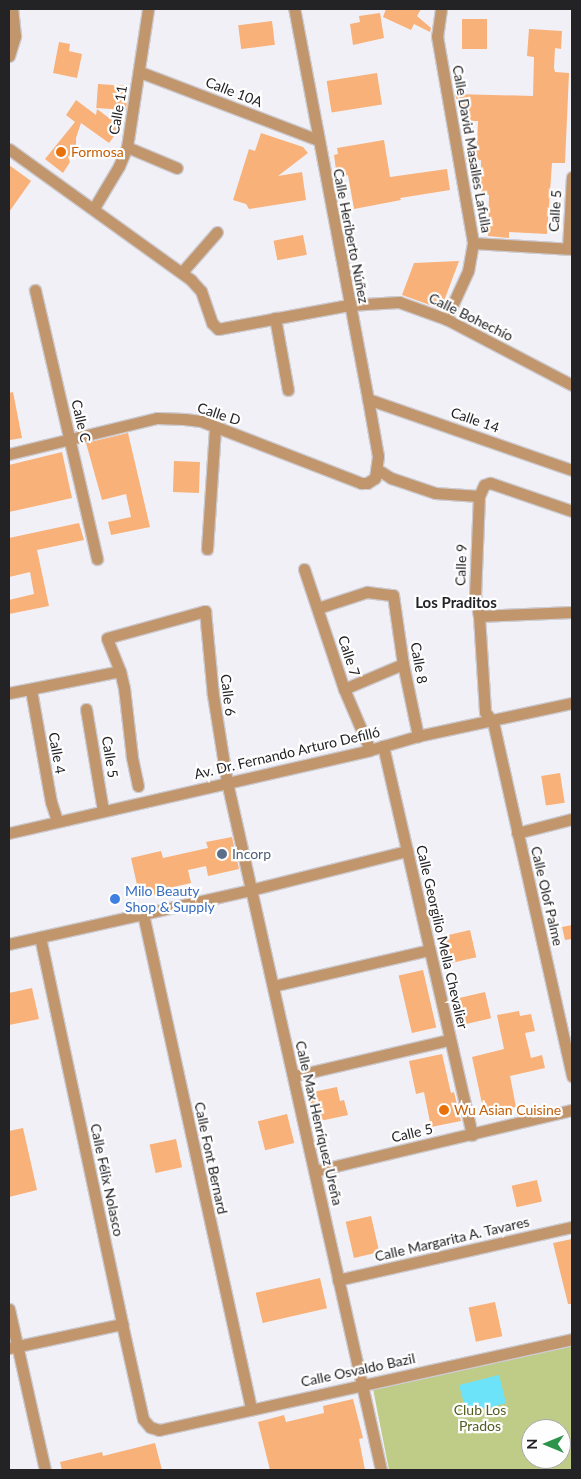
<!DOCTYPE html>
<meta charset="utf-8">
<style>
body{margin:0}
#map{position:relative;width:581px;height:1479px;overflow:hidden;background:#f1f0f7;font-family:Lato,sans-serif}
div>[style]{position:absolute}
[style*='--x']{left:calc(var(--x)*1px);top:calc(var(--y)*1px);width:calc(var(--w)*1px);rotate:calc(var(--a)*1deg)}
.green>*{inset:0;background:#bfcc87}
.water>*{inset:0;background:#6de3fa;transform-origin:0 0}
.building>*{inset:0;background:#f8b178;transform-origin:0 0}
.roads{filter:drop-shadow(1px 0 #cccbd1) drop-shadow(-1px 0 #cccbd1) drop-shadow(0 1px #cccbd1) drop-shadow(0 -1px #cccbd1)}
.minor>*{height:11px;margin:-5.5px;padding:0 5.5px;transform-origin:5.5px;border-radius:5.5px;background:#c2966d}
.dots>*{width:14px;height:14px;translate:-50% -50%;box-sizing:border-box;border:2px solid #fefefe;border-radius:50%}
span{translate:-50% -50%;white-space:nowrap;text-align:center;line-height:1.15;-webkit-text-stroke:4.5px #fefefe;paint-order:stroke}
.street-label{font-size:14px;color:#232326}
.food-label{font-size:14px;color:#c56008}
.left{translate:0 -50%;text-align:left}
.service-label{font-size:14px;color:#4e5e75}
.shop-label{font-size:14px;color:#366cbe}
.park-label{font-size:14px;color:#535d20}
.neighbourhood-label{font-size:15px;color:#232326;font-weight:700}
.frame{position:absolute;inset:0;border:10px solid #232326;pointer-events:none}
.north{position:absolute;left:521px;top:1419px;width:50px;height:50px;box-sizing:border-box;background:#fefefe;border:1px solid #a6a6a8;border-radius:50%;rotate:270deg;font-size:14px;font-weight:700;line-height:20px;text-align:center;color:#232326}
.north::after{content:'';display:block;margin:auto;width:18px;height:22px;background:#2d944b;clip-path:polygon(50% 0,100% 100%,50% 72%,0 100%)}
</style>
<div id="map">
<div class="green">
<i style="clip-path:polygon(evenodd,572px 1344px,572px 1470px,389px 1470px,373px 1389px,572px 1344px,531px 1429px,561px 1429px,561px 1459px,531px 1459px,531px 1429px)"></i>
</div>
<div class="water">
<i style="left:499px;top:1375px;width:29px;height:41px;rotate:76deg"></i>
</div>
<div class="building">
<i style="clip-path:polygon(386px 9px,421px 9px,417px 16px,431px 28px,430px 32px,414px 24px,411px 30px,383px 17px)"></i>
<i style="clip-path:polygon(380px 13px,384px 38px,353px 45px,350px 24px,360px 22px,359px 16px)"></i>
<i style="left:487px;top:19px;width:30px;height:25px;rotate:90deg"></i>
<i style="left:272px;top:21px;width:24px;height:34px;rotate:83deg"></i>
<i style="clip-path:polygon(529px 29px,562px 31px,561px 49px,555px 48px,554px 68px,555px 72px,569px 73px,565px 163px,552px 163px,547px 234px,509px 232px,509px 238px,488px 236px,489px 195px,481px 195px,481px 160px,466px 159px,466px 148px,477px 148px,478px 121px,462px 121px,455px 94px,533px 96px,534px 57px,527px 56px)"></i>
<i style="clip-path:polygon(59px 42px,70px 44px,69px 51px,82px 54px,77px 78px,53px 73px)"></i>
<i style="left:377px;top:73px;width:32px;height:51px;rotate:81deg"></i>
<i style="left:98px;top:84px;width:30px;height:24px;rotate:4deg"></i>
<i style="clip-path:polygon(76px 100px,96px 115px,97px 109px,121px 127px,109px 143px,81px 123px,76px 138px,76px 147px,68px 157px,70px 162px,63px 173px,45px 159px,75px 122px,66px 115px)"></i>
<i style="clip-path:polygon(261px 133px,303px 147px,308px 153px,278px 176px,302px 172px,306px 200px,249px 209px,246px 204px,233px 200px,249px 149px,255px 151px)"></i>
<i style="clip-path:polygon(384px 140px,390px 177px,447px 169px,450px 190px,400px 198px,401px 200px,354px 209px,348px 175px,342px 176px,341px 169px,336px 170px,334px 155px,338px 154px,337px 148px)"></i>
<i style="clip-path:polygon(9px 165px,31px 181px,9px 212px)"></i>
<i style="left:303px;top:235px;width:20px;height:30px;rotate:79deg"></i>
<i style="clip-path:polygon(459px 261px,441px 309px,402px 295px,414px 263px)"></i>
<i style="clip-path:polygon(13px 392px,22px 438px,10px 440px,9px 393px)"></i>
<i style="clip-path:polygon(128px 433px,150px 527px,111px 535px,108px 522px,131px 517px,126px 494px,102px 500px,86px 443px)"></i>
<i style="clip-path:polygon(62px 452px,72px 498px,9px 512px,9px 465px)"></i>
<i style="left:174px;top:461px;width:26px;height:31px;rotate:2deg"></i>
<i style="clip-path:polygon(79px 523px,84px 540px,37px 550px,49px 606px,9px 614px,9px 600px,34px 594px,30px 572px,9px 577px,9px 538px)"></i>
<i style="left:560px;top:773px;width:30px;height:19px;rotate:81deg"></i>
<i style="clip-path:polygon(232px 837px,239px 869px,208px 876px,206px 866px,188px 870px,191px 883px,169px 888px,170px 891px,140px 898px,131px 858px,161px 851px,163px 858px,208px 848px,206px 842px)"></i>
<i style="clip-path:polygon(572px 925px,572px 939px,565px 940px,562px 927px)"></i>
<i style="left:470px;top:930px;width:28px;height:30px;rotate:77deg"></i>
<i style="left:423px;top:970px;width:59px;height:25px;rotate:77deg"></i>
<i style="clip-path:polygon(32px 988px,39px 1019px,9px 1025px,9px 993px)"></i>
<i style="left:485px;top:992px;width:27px;height:31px;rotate:77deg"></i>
<i style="clip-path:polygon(519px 1011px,520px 1016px,531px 1014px,535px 1031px,525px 1033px,531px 1058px,542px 1055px,545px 1068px,510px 1076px,516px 1107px,484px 1113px,472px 1057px,504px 1049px,497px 1015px)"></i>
<i style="clip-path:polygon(442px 1054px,451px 1093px,454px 1092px,461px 1121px,431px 1127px,424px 1092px,416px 1094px,409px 1061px)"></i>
<i style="clip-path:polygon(337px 1087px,340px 1101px,344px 1100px,348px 1115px,320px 1121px,316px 1106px,311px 1107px,308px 1093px)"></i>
<i style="left:287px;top:1114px;width:30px;height:30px;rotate:76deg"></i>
<i style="clip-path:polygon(23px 1128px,37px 1190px,9px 1197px,9px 1131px)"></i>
<i style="left:176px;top:1139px;width:29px;height:27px;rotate:78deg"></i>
<i style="left:537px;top:1180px;width:22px;height:26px;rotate:77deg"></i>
<i style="left:371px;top:1216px;width:37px;height:26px;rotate:77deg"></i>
<i style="clip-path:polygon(572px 1239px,572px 1304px,568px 1304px,553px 1243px)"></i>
<i style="left:320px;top:1278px;width:31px;height:66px;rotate:77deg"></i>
<i style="left:495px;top:1302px;width:35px;height:27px;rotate:78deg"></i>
<i style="clip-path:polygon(353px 1399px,363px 1438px,359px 1439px,365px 1470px,270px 1470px,258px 1422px,284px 1415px,286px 1422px,324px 1413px,323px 1406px)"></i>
<i style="clip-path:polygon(155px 1443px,162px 1470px,62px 1470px,60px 1462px,102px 1452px,103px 1456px)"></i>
</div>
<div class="roads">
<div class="minor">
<i style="--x:441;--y:9;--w:27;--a:98"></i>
<i style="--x:437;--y:36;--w:210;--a:80.1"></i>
<i style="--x:473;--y:243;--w:28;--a:100"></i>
<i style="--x:468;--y:271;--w:53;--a:114.6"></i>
<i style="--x:9;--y:56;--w:21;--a:-73"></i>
<i style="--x:15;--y:36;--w:27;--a:-96"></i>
<i style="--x:140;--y:72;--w:191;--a:20.9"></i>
<i style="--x:127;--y:147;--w:54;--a:22.8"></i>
<i style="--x:9;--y:149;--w:224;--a:35.7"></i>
<i style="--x:191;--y:280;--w:15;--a:48"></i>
<i style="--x:201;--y:291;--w:34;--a:71"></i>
<i style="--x:212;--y:323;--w:8;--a:45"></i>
<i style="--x:218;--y:329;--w:133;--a:-10.4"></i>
<i style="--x:349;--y:305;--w:50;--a:-3.4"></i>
<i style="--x:399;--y:302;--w:50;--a:19.9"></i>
<i style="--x:446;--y:319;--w:142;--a:27.6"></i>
<i style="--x:94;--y:208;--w:49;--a:-59.2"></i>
<i style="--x:119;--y:166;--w:21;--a:-67"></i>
<i style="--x:127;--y:147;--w:140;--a:-81.3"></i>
<i style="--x:473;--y:243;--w:99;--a:3.5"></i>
<i style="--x:568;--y:248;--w:71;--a:-86.8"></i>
<i style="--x:182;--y:272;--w:53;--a:-48.8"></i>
<i style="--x:35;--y:290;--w:276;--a:77"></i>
<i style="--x:275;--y:318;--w:73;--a:79.8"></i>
<i style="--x:368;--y:399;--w:216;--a:19.2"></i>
<i style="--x:9;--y:454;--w:152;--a:-13.7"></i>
<i style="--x:157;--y:418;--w:27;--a:2"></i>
<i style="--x:184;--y:419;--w:17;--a:7"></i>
<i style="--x:201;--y:421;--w:172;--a:21.2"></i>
<i style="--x:361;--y:483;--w:6;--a:0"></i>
<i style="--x:367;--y:483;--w:9;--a:-32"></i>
<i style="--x:375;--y:478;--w:22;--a:-82"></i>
<i style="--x:378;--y:456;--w:58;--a:-100"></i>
<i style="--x:368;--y:399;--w:397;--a:-100.7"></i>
<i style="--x:377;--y:469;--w:17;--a:33"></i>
<i style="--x:391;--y:478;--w:46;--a:18.8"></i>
<i style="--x:435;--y:493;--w:44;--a:3.9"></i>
<i style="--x:572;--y:511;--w:87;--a:-161.1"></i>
<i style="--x:490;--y:483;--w:6;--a:162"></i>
<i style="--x:484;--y:485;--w:12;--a:114"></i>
<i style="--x:479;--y:496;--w:98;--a:92.3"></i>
<i style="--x:475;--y:594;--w:22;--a:80"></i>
<i style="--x:479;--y:616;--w:96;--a:86.4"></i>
<i style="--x:485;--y:712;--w:13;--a:51"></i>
<i style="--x:493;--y:722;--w:363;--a:77.4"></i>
<i style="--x:207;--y:549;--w:122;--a:-86.2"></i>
<i style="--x:304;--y:569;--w:126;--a:71.6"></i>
<i style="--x:344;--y:689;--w:66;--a:66.9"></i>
<i style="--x:318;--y:608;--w:52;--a:-18.1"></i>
<i style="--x:367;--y:592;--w:26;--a:7"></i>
<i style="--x:393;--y:595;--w:70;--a:81.8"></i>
<i style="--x:403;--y:664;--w:74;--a:78.2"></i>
<i style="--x:479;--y:616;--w:93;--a:-2.5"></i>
<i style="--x:344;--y:689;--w:64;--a:-23"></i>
<i style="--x:31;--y:690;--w:114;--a:79.9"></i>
<i style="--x:51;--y:802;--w:20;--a:72"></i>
<i style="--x:9;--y:693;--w:113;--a:-11.2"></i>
<i style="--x:86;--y:709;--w:103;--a:80.5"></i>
<i style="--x:383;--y:746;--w:399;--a:77.1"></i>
<i style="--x:138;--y:786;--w:30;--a:-102"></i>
<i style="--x:132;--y:757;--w:69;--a:-96.6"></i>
<i style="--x:124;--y:688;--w:17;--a:-103"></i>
<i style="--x:120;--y:671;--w:35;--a:-112"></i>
<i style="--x:107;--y:638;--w:102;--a:-15.4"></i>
<i style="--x:205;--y:611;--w:84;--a:84.6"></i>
<i style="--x:213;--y:695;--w:88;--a:80.9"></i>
<i style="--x:227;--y:782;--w:705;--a:77.38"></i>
<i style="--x:9;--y:833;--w:370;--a:-12.9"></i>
<i style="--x:370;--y:750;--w:50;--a:-16.3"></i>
<i style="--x:418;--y:736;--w:157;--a:-12.1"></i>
<i style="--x:517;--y:833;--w:57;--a:-14.3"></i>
<i style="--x:143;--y:914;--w:506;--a:77.67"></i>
<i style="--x:40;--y:937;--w:396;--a:78"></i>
<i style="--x:122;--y:1324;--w:97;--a:77.5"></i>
<i style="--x:143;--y:1419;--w:11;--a:49"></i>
<i style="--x:150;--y:1427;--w:9;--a:18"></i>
<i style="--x:159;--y:1430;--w:423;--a:-12.4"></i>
<i style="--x:9;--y:944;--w:247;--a:-12.6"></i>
<i style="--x:250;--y:890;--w:162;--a:-14"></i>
<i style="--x:273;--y:986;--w:160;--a:-13"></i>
<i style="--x:294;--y:1076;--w:159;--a:-13.1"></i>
<i style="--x:315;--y:1171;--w:264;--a:-13.4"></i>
<i style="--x:338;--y:1280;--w:240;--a:-12.8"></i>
<i style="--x:9;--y:1309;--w:165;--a:77.4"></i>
<i style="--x:9;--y:1348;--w:116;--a:-12"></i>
</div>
</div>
<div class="dots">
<i style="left:61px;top:152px;background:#e8710a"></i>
<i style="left:222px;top:854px;background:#5c6f8a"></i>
<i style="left:115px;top:899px;background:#3f7fe0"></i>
<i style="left:444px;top:1110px;background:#e8710a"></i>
</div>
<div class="street-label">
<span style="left:234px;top:92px;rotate:21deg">Calle 10A</span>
<span style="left:118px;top:110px;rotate:-80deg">Calle 11</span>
<span style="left:472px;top:149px;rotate:80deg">Calle David Masalles Lafulla</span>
<span style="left:555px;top:211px;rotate:-86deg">Calle 5</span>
<span style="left:351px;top:236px;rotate:79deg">Calle Heriberto Núñez</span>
<span style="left:471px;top:317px;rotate:26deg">Calle Bohechío</span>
<span style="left:219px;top:414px;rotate:18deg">Calle D</span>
<span style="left:475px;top:420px;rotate:19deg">Calle 14</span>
<span style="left:81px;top:421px;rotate:77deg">Calle C</span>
<span style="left:461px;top:565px;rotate:-88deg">Calle 9</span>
<span style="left:349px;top:656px;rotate:72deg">Calle 7</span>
<span style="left:419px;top:663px;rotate:80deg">Calle 8</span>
<span style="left:228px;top:695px;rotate:83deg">Calle 6</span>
<span style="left:57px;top:753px;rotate:80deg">Calle 4</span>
<span style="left:287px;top:753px;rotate:-13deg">Av. Dr. Fernando Arturo Defilló</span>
<span style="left:110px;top:757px;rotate:81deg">Calle 5</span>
<span style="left:547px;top:896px;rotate:77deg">Calle Olof Palme</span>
<span style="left:442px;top:937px;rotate:77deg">Calle Georgilio Mella Chevalier</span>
<span style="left:319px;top:1123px;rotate:77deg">Calle Max Henríquez Ureña</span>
<span style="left:412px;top:1133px;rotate:-13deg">Calle 5</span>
<span style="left:211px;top:1158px;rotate:78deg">Calle Font Bernard</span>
<span style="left:107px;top:1180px;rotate:78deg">Calle Félix Nolasco</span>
<span style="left:452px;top:1239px;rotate:-13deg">Calle Margarita A. Tavares</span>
<span style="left:358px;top:1370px;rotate:-12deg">Calle Osvaldo Bazil</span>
</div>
<div class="food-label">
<span class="left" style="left:71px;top:152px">Formosa</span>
<span class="left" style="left:454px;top:1110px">Wu Asian Cuisine</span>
</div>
<div class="service-label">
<span class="left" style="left:232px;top:854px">Incorp</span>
</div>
<div class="shop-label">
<span class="left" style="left:125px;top:899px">Milo Beauty<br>Shop &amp; Supply</span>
</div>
<div class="park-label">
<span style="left:480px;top:1418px">Club Los<br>Prados</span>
</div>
<div class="neighbourhood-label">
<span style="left:456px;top:603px">Los Praditos</span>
</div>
<div class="frame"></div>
<div class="north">N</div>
</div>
